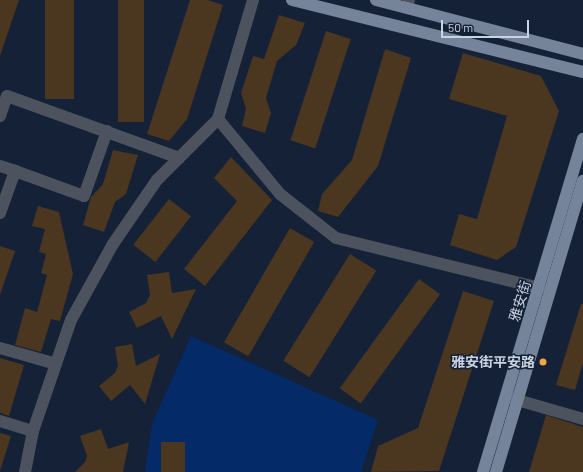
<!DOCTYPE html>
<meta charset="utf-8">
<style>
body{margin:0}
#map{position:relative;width:583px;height:472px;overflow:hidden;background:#142137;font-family:Barlow,"Noto Sans SC",sans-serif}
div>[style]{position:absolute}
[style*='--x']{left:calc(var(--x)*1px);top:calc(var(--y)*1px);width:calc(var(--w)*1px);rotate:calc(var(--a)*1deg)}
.green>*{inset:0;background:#052a68}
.building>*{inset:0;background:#4b3620;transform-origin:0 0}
.minor>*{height:12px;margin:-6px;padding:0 6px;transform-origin:6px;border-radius:6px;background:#4c535e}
.major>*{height:12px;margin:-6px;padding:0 6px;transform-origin:6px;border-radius:6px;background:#76849b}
.dots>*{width:11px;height:11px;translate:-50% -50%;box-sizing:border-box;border:2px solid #142137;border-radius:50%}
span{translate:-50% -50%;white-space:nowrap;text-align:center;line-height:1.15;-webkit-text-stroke:3px #142137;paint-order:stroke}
.street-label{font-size:14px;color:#cad3e2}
.poi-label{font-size:14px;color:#cad3e2;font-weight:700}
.right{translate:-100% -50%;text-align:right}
.scale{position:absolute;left:441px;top:20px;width:88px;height:18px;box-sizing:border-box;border:2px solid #cad3e2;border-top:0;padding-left:5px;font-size:12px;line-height:14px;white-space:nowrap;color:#cad3e2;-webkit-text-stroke:3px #142137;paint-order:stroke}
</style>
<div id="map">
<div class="green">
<i style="clip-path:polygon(191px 336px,378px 420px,361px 472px,145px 472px,152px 424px)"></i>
</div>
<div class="building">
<i style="clip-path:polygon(0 0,19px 0,0 56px)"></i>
<i style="left:45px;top:0;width:29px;height:99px"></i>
<i style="left:118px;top:0;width:26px;height:122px"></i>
<i style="clip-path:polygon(190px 0,208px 0,223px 5px,187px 119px,169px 141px,147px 134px)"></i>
<i style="clip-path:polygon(279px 15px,305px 23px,296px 45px,277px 61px,266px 98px,271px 113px,265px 133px,242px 126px,246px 109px,241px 93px,253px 56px,264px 59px)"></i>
<i style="left:326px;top:31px;width:26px;height:115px;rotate:18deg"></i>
<i style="clip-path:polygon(385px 49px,411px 58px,378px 166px,338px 217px,318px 211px,322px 194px,352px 160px)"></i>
<i style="clip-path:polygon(463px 53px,541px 76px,559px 111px,516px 247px,497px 260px,450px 245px,459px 214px,477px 219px,507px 116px,449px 99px)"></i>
<i style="clip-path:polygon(113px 150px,138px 155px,126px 194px,115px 202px,104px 232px,83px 225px,91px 197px,103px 184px)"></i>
<i style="clip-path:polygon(231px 157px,272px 200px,205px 286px,184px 269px,237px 201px,214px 178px)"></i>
<i style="left:169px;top:199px;width:28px;height:58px;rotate:38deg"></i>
<i style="clip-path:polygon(38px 206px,59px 212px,73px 274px,60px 321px,51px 319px,41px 352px,15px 345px,25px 308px,37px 312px,47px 275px,41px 273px,46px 254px,39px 252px,45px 229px,32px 226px)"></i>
<i style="left:290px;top:228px;width:28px;height:132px;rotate:30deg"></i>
<i style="clip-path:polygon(0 246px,15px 251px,0 295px)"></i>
<i style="left:350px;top:254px;width:31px;height:126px;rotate:32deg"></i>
<i style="clip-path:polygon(169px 272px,172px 293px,196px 289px,172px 339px,161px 316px,137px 328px,129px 312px,146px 303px,150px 295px,147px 275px)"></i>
<i style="left:419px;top:279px;width:26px;height:135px;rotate:36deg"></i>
<i style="clip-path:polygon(463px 291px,494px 301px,439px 471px,371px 472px,378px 446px,418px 428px)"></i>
<i style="clip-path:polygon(581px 304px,583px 304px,583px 363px,575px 390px,556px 385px)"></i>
<i style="clip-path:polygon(132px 344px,136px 366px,160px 354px,145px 404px,130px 385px,111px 401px,99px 386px,115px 373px,118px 366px,115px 347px)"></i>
<i style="clip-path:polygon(0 358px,24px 365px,9px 416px,0 413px)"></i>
<i style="clip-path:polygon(546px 415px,583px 427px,583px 472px,529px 472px)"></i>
<i style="clip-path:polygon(101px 429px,108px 449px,129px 442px,123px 472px,75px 472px,85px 462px,87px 456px,80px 436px)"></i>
<i style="clip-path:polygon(0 433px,11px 436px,0 471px)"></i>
<i style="left:161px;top:442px;width:24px;height:30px"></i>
</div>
<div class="minor">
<i style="--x:407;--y:8;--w:8;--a:-76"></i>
<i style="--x:0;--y:116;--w:21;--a:-71"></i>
<i style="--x:7;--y:96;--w:183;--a:19.8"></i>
<i style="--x:218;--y:119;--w:97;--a:50.4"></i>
<i style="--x:280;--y:194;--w:71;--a:38.2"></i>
<i style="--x:336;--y:238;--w:209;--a:13.8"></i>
<i style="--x:0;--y:166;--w:16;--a:18"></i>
<i style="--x:0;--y:213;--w:45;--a:-70.3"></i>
<i style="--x:15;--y:171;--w:73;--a:19.9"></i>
<i style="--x:84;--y:196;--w:69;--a:-70.5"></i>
<i style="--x:0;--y:348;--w:58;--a:15.9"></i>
<i style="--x:507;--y:397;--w:79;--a:16.1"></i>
<i style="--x:0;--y:421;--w:34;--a:17"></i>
<i style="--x:25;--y:472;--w:42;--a:-79"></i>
<i style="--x:33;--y:431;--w:117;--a:-71.1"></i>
<i style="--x:71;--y:320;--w:87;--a:-61.1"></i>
<i style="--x:113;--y:244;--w:78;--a:-55.5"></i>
<i style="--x:157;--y:180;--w:86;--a:-45"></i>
<i style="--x:218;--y:119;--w:124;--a:-73.6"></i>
</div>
<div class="major">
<i style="--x:292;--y:0;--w:300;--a:13.9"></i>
<i style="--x:376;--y:0;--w:214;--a:14.6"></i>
<i style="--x:483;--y:472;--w:348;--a:-73.3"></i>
<i style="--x:496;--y:472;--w:304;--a:-73.4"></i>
</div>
<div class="dots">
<i style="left:543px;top:362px;background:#f4a443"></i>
</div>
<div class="street-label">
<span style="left:520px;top:301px;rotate:-73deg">雅安街</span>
</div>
<div class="poi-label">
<span class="right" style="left:535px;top:362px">雅安街平安路</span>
</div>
<div class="scale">50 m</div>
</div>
